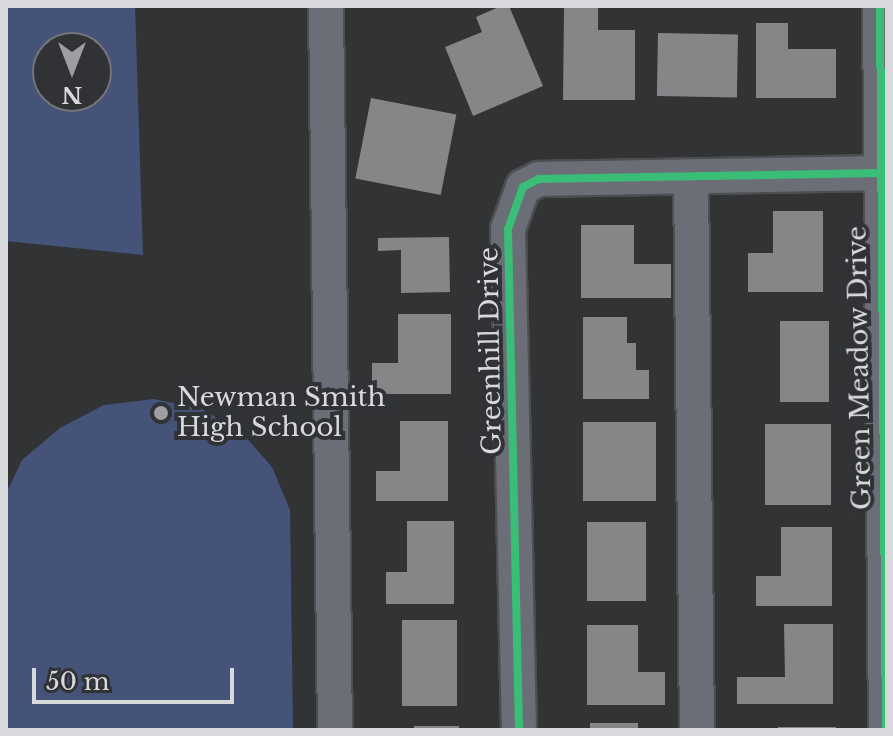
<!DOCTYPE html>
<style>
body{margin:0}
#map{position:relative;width:893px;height:736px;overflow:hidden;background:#313335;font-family:"Libre Baskerville",serif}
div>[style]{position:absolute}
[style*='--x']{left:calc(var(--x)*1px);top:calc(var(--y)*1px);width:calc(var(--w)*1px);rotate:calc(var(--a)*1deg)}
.green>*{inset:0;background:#465379}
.building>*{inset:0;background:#858688;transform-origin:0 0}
.roads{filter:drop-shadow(2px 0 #4d4e4f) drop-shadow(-2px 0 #4d4e4f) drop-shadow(0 2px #4d4e4f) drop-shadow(0 -2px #4d4e4f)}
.minor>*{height:34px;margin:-17px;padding:0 17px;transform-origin:17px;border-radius:17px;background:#6b6e77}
.cycleway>*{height:8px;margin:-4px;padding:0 4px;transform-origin:4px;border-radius:4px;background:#3abd76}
.dots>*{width:22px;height:22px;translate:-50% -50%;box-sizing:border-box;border:4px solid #303236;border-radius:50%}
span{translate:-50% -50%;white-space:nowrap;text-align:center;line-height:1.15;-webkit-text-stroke:8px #303236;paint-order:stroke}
.street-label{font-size:26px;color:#d8d9dc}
.poi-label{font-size:26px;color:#d8d9dc}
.left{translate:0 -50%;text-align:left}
.frame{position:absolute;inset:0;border:8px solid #d8d9dc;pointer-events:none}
.north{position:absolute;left:32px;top:32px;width:80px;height:80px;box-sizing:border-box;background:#303236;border:2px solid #737578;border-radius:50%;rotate:180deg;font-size:22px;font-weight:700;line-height:32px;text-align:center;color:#d8d9dc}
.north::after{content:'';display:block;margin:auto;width:28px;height:36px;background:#9e9fa2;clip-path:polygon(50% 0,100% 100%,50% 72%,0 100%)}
.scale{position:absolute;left:32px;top:668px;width:202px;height:36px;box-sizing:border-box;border:4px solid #d8d9dc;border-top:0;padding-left:10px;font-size:24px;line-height:28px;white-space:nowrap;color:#d8d9dc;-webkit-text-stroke:6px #303236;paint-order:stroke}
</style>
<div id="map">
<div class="green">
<i style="clip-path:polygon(evenodd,6px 6px,135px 6px,143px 255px,6px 241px,6px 6px,48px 48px,96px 48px,96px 96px,48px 96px,48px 48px)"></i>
<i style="clip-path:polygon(154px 399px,202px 409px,242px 433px,272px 467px,290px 510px,293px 730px,6px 730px,6px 494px,22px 460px,60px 428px,104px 405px)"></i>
</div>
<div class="building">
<i style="clip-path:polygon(501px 6px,509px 6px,543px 86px,473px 116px,445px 47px,482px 32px,476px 17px)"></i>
<i style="clip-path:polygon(564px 8px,598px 8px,598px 30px,635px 30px,635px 100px,563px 100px)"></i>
<i style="clip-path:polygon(756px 23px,788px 23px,788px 49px,836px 49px,836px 98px,756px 98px)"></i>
<i style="left:658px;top:33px;width:80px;height:63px;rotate:1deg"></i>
<i style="left:371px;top:98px;width:87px;height:82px;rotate:11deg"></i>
<i style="clip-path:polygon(773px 211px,823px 211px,823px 292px,748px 292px,748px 253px,773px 253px)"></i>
<i style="clip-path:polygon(581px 225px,634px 225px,634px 264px,671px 264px,671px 298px,581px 298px)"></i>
<i style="clip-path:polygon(449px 237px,450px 292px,401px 293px,401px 250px,378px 251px,378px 238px)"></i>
<i style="clip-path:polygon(398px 314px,451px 314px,451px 394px,372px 394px,372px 363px,398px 363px)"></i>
<i style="clip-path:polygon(583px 317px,627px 317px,627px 343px,636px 343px,636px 370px,649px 370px,649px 399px,583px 399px)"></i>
<i style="left:780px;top:321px;width:49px;height:81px"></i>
<i style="clip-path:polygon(400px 421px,448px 421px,448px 501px,376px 501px,376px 471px,400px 471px)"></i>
<i style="left:583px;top:422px;width:73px;height:79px"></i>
<i style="left:765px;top:424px;width:66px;height:81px"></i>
<i style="clip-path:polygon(407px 521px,454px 521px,454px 604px,386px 604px,386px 572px,407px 572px)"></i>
<i style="left:587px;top:522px;width:59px;height:79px"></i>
<i style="clip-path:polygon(781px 527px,832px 527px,832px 606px,756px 606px,756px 576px,781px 576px)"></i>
<i style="left:402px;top:620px;width:55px;height:86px"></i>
<i style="clip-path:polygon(784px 624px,833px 624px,833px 704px,737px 704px,737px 677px,785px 677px)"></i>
<i style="clip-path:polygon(587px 625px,638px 625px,638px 672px,665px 672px,665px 705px,587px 705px)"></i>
<i style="left:590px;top:723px;width:48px;height:7px"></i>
<i style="left:414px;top:726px;width:45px;height:4px"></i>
<i style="left:778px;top:727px;width:58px;height:3px"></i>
</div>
<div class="roads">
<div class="minor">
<i style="--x:326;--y:6;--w:724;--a:89.29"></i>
<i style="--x:880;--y:6;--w:724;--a:89.53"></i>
<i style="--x:691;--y:177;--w:553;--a:89.38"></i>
<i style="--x:519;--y:730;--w:501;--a:-91.26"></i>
<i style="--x:508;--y:229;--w:45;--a:-70.3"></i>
<i style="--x:523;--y:187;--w:18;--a:-27"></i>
<i style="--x:539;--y:179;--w:339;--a:-1"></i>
</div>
</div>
<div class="cycleway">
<i style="--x:880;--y:6;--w:724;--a:89.53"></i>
<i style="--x:519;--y:730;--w:501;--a:-91.26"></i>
<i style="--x:508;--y:229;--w:45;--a:-70.3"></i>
<i style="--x:523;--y:187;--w:18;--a:-27"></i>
<i style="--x:539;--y:179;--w:339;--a:-1"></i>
</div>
<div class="dots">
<i style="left:161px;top:413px;background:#9e9fa2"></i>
</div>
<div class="street-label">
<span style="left:491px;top:351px;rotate:-91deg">Greenhill Drive</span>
<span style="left:860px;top:368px;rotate:-91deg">Green Meadow Drive</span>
</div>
<div class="poi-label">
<span class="left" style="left:177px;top:413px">Newman Smith<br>High School</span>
</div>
<div class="frame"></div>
<div class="north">N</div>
<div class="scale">50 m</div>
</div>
